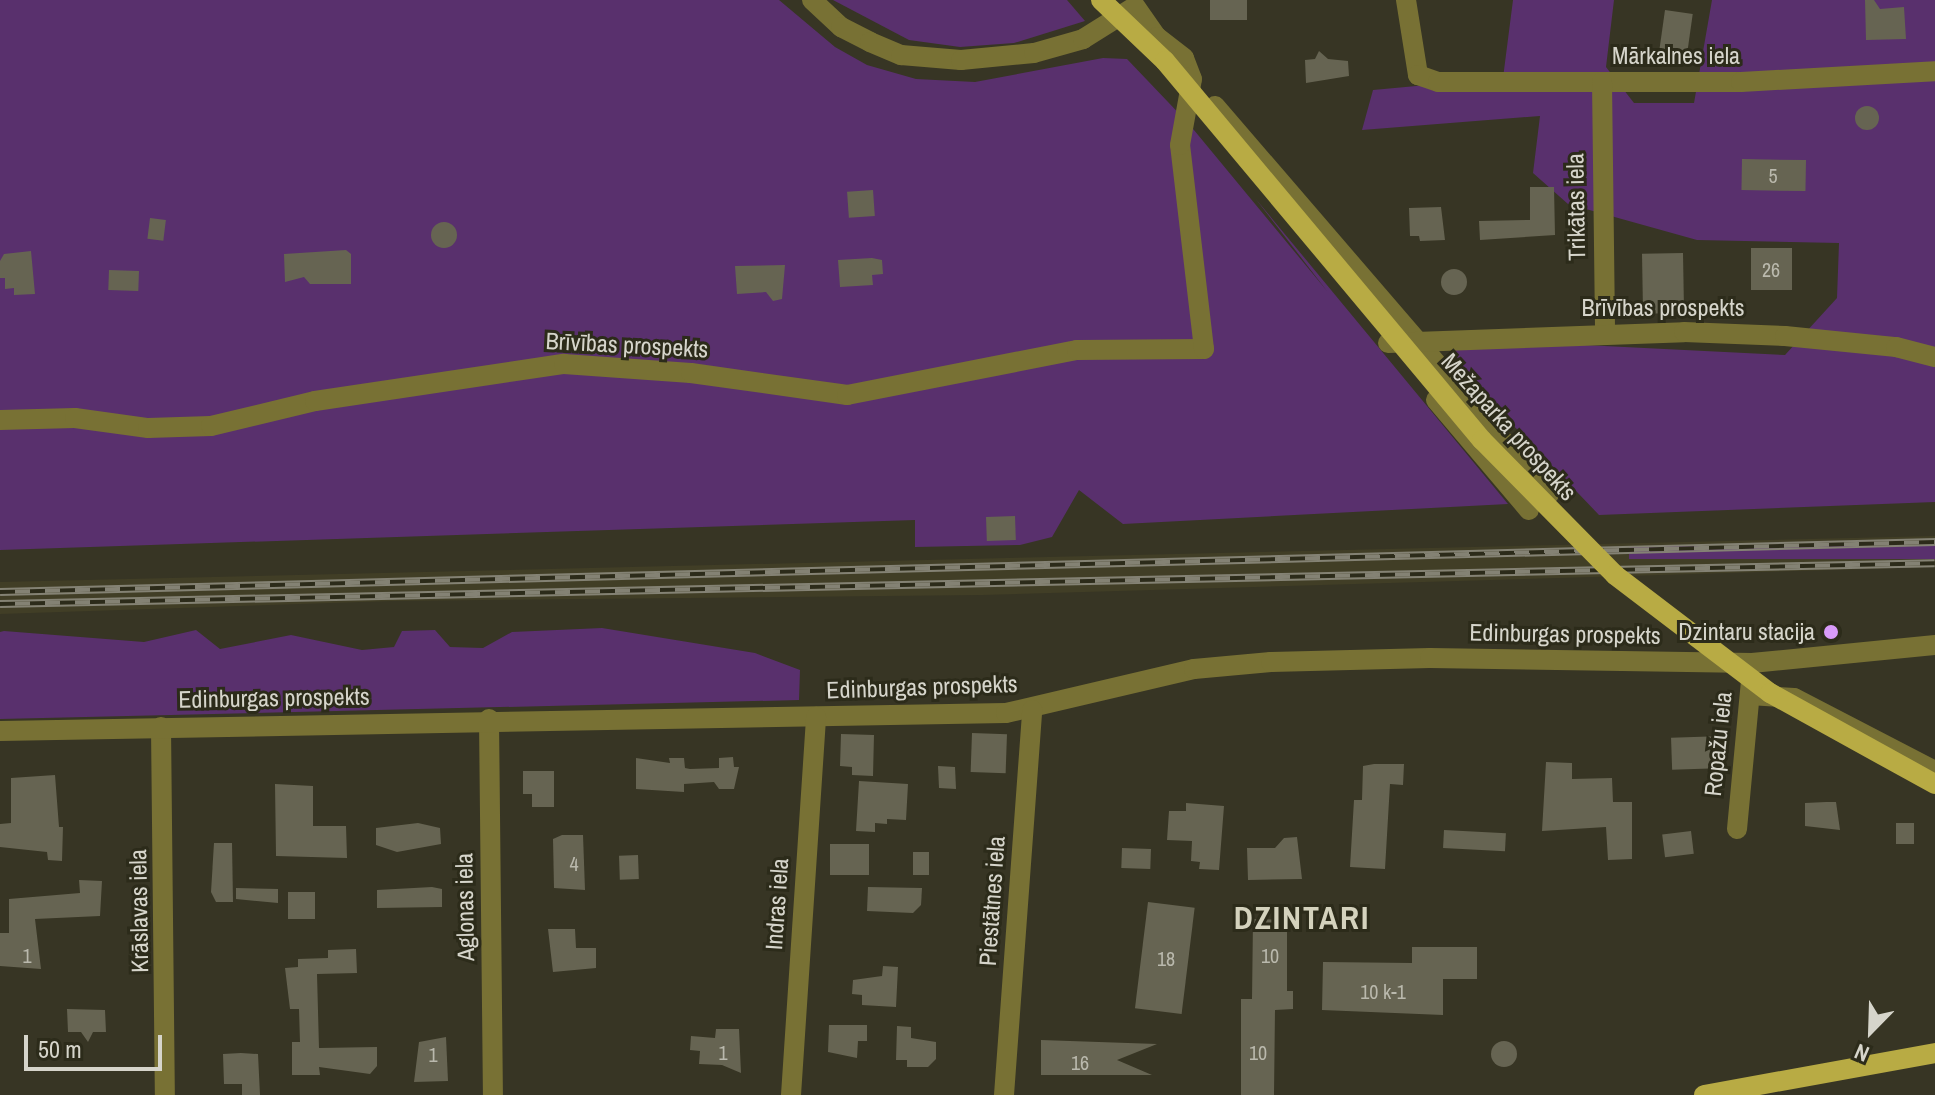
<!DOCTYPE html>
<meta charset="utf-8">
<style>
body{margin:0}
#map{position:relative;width:1935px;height:1095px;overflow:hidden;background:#373524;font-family:"Archivo Narrow",sans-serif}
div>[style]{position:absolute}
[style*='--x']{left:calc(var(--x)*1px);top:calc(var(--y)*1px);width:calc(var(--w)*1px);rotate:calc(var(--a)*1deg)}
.built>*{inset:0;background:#413e26}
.green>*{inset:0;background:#59306d;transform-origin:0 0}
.building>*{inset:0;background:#666452;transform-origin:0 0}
.round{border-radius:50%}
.minor>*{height:20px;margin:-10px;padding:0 10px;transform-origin:10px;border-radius:10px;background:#787134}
.major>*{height:20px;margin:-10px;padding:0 10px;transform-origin:10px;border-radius:10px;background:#b8ab44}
.rail>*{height:8px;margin-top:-4px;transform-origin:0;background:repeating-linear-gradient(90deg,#2c2b1a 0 15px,#848274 0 30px);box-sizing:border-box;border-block:2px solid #848274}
.major-bridge>*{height:20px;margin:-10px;padding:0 10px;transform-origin:10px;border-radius:10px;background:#b8ab44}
.dots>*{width:22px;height:22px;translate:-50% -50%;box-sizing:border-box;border:4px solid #2c2b1a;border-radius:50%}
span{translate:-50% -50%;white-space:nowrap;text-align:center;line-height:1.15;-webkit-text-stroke:6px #2c2b1a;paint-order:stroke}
.number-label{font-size:20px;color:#bab9ad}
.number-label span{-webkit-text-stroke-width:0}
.street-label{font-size:24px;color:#d6d5cb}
.poi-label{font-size:24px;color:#d6d5cb}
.right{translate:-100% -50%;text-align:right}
.district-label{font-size:32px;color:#d4d2bd;font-weight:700;letter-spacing:2px}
.north{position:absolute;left:1831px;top:991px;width:80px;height:80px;-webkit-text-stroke:6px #2c2b1a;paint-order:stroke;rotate:203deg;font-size:22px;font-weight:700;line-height:32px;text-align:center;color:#d6d5cb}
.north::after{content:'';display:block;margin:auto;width:28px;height:36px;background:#d6d5cb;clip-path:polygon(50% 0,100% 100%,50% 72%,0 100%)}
.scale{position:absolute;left:24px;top:1035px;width:138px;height:36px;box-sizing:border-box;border:4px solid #d6d5cb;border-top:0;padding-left:10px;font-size:24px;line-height:28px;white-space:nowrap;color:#d6d5cb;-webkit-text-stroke:6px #2c2b1a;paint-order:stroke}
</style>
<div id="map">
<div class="built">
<i style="clip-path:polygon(1935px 536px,1935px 567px,982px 595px,393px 601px,0 614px,0 582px)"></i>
</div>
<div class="green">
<i style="clip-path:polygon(0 0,779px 0,835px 47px,867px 65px,916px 79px,975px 82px,1103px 58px,1127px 59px,1189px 124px,1327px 291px,1255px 198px,1508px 504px,1123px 524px,1079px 490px,1052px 537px,1020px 545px,915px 547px,915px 520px,0 550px)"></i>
<i style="clip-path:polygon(833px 0,1067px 0,1085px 21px,1014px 43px,960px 47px,909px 40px)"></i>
<i style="clip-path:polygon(1513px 0,1614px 0,1606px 67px,1634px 103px,1694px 103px,1712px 0,1935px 0,1935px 502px,1599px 515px,1447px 356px,1463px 339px,1785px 355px,1837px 298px,1839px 243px,1697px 240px,1568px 204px,1533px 173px,1540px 116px,1362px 130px,1373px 90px,1503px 78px)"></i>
<i style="left:1935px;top:546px;width:13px;height:306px;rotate:90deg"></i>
<i style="clip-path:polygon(602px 628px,755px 653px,800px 670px,799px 700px,0 719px,0 632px,4px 631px,144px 642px,196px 630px,220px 649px,291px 635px,362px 650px,394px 647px,402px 631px,435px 630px,450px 647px,483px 648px,512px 632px)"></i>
</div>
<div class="building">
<i style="left:1210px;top:0;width:37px;height:20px"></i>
<i style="clip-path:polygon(1865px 0,1874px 0,1880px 9px,1904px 7px,1906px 39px,1866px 40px)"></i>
<i style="left:1665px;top:10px;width:28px;height:41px;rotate:8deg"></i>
<i style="clip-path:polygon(1319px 51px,1328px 59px,1348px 61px,1349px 76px,1306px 83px,1305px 60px,1315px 59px)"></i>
<i class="round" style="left:1855px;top:106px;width:24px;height:24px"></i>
<i style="left:1742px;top:159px;width:64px;height:31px;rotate:1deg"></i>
<i style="clip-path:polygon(1530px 187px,1554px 187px,1555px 235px,1480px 240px,1479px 221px,1530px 220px)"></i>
<i style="left:873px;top:190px;width:26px;height:26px;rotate:86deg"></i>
<i style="clip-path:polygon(1441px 207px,1445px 240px,1420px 241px,1419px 236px,1410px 236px,1409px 208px)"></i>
<i style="left:150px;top:218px;width:16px;height:21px;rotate:7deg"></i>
<i class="round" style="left:431px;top:222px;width:26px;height:26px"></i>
<i style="left:1751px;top:248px;width:41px;height:42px"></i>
<i style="clip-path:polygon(346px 250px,351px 254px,351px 284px,310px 284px,304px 277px,285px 282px,284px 254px)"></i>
<i style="clip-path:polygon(31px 251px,35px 294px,14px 295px,14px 288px,5px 289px,5px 278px,0 278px,0 261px,4px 254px)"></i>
<i style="left:1683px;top:253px;width:60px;height:41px;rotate:89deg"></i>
<i style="clip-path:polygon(872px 258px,882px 260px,883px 274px,872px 275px,873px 285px,840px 287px,838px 260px)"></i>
<i style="clip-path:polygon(785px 265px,782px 299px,773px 301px,766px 292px,737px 294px,735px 266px)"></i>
<i class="round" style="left:1441px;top:269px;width:26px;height:26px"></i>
<i style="left:109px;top:270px;width:30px;height:20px;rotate:2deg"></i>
<i style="left:1015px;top:516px;width:24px;height:29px;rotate:88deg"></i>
<i style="left:972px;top:733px;width:35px;height:39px;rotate:2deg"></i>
<i style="clip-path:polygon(841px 734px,874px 735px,873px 776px,852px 775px,852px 767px,840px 766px)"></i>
<i style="left:1724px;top:736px;width:32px;height:53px;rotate:88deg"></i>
<i style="clip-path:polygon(733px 757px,734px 767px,739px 767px,734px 789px,719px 789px,714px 782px,684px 784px,684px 792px,636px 789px,636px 758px,670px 763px,669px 758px,684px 758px,685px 768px,690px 769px,719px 768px,719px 758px)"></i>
<i style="clip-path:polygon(1546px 762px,1572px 763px,1572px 779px,1612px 778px,1613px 802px,1632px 802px,1632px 859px,1608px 860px,1606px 827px,1542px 831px)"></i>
<i style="clip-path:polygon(1374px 764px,1404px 764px,1403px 785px,1390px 784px,1385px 869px,1350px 867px,1354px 800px,1362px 800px,1363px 766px)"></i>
<i style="clip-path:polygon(938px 766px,955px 767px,956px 789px,939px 788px)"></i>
<i style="clip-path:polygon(523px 771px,554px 771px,554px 807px,532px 807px,532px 794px,523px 794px)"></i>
<i style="clip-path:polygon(55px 775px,59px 827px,63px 827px,62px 861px,48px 860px,47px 852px,0 847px,0 824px,11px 823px,11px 778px)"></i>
<i style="clip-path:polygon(859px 781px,908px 784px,906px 820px,887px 819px,887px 824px,875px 823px,875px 832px,856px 831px)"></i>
<i style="clip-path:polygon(275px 784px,313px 786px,313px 826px,346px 826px,347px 858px,276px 856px)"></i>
<i style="clip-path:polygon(1826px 802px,1836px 802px,1840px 830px,1805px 826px,1805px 803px)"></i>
<i style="clip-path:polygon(1186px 803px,1224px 806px,1219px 870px,1199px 869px,1200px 862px,1191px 861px,1192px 841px,1167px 840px,1169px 811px,1186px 811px)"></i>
<i style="clip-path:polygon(418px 823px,440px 828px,441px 844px,397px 852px,376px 845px,376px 828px)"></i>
<i style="left:1914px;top:823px;width:21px;height:18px;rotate:90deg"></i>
<i style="left:1444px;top:830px;width:62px;height:18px;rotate:3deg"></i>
<i style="left:1691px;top:831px;width:23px;height:29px;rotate:83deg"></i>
<i style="clip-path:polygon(562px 835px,583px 835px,585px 890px,554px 888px,553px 839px)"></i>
<i style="clip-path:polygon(1297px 837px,1302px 879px,1248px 880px,1247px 848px,1275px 848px,1284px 838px)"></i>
<i style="clip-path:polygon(214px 843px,232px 843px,233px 902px,216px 902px,211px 892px)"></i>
<i style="left:830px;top:844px;width:39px;height:31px"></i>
<i style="left:1122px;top:848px;width:29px;height:20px;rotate:2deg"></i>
<i style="left:913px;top:852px;width:16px;height:23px"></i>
<i style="left:638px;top:855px;width:24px;height:19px;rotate:88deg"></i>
<i style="clip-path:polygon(79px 880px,102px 881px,100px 916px,35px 919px,41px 969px,0 966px,0 933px,9px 933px,9px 899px,80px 893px)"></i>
<i style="clip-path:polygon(432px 887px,442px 889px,442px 907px,377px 908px,377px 890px)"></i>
<i style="clip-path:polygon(868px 887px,922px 888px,921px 905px,913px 913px,867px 911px)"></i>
<i style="clip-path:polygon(236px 888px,278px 889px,278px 903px,236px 899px)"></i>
<i style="left:288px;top:892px;width:27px;height:27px"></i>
<i style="left:1148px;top:902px;width:47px;height:107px;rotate:7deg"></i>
<i style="clip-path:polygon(1253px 919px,1287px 920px,1287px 991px,1293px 991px,1293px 1009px,1275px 1010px,1274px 1095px,1241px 1095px,1241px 999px,1252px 999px)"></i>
<i style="clip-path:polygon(548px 929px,575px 929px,576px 948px,596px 948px,596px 968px,553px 972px)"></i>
<i style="clip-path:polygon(1412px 947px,1477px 947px,1477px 979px,1443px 979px,1443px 1015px,1322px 1010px,1323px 962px,1412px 963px)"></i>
<i style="clip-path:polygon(356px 949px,357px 973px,317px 974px,319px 1048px,377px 1047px,377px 1066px,370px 1074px,319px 1067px,320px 1075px,292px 1075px,292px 1042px,300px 1042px,299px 1009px,290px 1009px,285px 968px,298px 967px,298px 959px,328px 958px,328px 950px)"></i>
<i style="clip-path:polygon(883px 966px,898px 967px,896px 1007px,862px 1005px,862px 995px,852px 994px,853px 980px,882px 976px)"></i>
<i style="clip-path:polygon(67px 1009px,105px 1010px,106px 1032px,93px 1032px,88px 1042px,81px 1032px,68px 1032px)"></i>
<i style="clip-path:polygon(829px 1025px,867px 1025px,867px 1041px,858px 1041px,857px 1058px,828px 1052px)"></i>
<i style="clip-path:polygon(897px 1026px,911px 1027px,911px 1038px,936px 1042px,936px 1059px,928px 1067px,907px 1067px,907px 1060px,896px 1060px)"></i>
<i style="clip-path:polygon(716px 1029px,739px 1029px,741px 1073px,722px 1065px,699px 1064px,700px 1051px,690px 1050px,691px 1036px,715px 1038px)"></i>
<i style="clip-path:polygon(446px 1037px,448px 1081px,414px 1082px,419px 1042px)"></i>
<i style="clip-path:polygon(1041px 1040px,1157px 1044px,1117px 1060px,1152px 1075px,1041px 1075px)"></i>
<i class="round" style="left:1491px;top:1041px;width:26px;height:26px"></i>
<i style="clip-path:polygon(241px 1053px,258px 1054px,260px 1095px,242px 1095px,242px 1084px,224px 1084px,223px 1054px)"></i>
</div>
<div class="minor">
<i style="--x:812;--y:0;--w:40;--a:43"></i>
<i style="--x:841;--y:27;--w:33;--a:27"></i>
<i style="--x:870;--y:42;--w:34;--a:23"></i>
<i style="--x:901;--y:55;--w:60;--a:4.8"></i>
<i style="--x:961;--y:60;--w:73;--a:-5.5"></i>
<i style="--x:1034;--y:53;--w:51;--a:-15.9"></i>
<i style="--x:1083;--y:39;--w:57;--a:-32"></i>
<i style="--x:1406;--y:0;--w:76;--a:80.9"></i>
<i style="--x:1418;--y:75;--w:21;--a:19"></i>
<i style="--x:1438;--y:82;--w:303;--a:0"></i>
<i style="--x:1741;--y:82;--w:194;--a:-3.2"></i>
<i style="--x:1135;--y:6;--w:38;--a:55"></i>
<i style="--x:1157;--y:37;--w:13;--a:81"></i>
<i style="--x:1602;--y:82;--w:250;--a:89.3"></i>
<i style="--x:1215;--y:106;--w:512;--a:49.28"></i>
<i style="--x:1388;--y:343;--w:296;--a:-2.1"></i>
<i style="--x:1684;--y:332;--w:101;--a:2.3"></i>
<i style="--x:1785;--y:336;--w:112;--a:5.7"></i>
<i style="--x:1896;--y:347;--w:40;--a:14.4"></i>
<i style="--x:1436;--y:400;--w:144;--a:49.8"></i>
<i style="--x:0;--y:420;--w:75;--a:-1.5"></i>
<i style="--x:75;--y:418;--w:74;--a:7.8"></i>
<i style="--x:148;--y:428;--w:63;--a:-1.8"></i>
<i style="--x:211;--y:426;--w:107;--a:-13.5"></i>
<i style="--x:315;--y:401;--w:252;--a:-8.5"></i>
<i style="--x:564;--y:364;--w:127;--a:4.1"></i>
<i style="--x:691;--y:373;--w:158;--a:8"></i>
<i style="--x:847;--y:395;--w:234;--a:-11.1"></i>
<i style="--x:1077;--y:350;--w:127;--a:-0.5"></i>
<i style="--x:1204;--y:349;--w:205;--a:-96.7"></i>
<i style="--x:1180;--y:145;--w:67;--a:-79.7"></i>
<i style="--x:1192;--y:79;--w:22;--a:-111"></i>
<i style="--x:1184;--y:58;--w:34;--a:-142"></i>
<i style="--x:1750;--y:695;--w:44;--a:3.9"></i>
<i style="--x:1794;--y:698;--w:157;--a:27.4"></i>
<i style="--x:489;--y:719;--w:376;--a:89.4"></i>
<i style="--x:161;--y:727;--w:368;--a:89.4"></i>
<i style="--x:0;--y:731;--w:1006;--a:-1.03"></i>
<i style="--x:1006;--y:713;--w:193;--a:-13.2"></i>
<i style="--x:1194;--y:669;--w:77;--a:-5.2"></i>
<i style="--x:1271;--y:662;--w:159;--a:-1.4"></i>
<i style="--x:1430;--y:658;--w:322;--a:0.9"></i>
<i style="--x:1752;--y:663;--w:184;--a:-5.6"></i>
<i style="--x:1737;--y:829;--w:148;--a:-84.6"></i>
<i style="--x:791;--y:1095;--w:379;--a:-86.2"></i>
<i style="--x:1004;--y:1095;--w:386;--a:-85.8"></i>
</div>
<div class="major">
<i style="--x:1704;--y:1095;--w:235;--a:-10.3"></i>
</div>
<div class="rail">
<i style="--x:0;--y:592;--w:1936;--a:-1.48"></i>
<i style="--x:0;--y:604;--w:1935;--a:-1.21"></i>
</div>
<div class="major-bridge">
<i style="--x:1101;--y:0;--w:88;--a:43.6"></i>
<i style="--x:1165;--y:61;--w:494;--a:50.1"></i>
<i style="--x:1482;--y:440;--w:190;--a:45.4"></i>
<i style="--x:1615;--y:575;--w:195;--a:37.3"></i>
<i style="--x:1770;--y:693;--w:188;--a:28.9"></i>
</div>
<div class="dots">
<i style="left:1831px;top:632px;background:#d89af8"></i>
</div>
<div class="number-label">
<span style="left:1773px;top:175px">5</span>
<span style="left:1771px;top:269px">26</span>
<span style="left:574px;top:863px">4</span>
<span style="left:27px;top:955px">1</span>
<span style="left:1270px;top:955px">10</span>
<span style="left:1166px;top:958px">18</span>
<span style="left:1383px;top:991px">10 k-1</span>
<span style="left:723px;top:1052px">1</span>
<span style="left:1258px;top:1052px">10</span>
<span style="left:433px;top:1054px">1</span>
<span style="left:1080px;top:1062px">16</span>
</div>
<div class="street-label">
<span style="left:1676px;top:56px">Mārkalnes iela</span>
<span style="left:1576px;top:207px;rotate:-91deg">Trikātas iela</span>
<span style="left:1663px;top:308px">Brīvības prospekts</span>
<span style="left:627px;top:345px;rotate:3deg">Brīvības prospekts</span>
<span style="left:1509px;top:427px;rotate:48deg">Mežaparka prospekts</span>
<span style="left:1565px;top:634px;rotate:1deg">Edinburgas prospekts</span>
<span style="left:922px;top:687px;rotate:-2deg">Edinburgas prospekts</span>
<span style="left:274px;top:698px;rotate:-1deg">Edinburgas prospekts</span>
<span style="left:1718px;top:744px;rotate:-84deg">Ropažu iela</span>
<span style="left:992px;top:901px;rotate:-86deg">Piestātnes iela</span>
<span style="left:777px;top:904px;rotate:-86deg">Indras iela</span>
<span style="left:465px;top:907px;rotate:-91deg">Aglonas iela</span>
<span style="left:139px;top:911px;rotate:-91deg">Krāslavas iela</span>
</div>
<div class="poi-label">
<span class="right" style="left:1815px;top:632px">Dzintaru stacija</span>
</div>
<div class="district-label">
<span style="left:1302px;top:918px">DZINTARI</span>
</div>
<div class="north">N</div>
<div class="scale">50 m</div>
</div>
